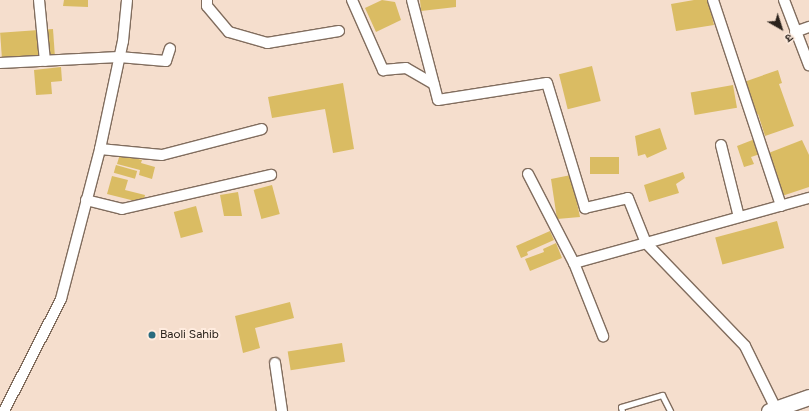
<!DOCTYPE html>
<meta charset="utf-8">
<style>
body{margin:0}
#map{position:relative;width:809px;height:411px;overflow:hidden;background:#f5decd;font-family:Figtree,"Noto Sans Devanagari",sans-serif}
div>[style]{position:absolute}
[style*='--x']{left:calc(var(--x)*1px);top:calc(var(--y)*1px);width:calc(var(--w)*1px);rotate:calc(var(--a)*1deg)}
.building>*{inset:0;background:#dabc63;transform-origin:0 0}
.roads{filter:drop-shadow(1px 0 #816d5e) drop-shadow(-1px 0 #816d5e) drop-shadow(0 1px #816d5e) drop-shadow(0 -1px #816d5e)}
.lane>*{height:5px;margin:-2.5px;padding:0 2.5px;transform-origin:2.5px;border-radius:2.5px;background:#fff}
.street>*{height:10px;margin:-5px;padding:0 5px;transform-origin:5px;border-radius:5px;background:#fff}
.secondary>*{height:15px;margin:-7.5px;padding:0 7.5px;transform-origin:7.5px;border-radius:7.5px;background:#fff}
.dots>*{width:11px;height:11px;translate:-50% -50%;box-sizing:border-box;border:2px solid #ffecdf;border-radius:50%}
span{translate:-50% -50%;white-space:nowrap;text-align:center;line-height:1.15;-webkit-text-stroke:4px #ffecdf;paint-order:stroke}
.poi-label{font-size:12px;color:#2a221c}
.left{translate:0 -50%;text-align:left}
.north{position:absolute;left:761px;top:8px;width:40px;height:40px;-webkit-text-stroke:3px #ffecdf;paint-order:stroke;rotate:141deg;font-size:11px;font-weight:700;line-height:16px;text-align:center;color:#2a221c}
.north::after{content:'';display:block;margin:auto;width:14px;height:18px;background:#2a221c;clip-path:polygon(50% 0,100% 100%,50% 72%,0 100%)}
</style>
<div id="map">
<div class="building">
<i style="clip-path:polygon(64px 0,88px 0,88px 7px,63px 6px)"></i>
<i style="clip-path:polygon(382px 0,395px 2px,401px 20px,376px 32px,365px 8px)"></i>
<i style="clip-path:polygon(420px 0,456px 0,456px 7px,421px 11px)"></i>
<i style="clip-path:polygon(694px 0,708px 0,714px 25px,676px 31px,671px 4px)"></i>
<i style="left:53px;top:29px;width:30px;height:53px;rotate:86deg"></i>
<i style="left:592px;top:66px;width:36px;height:34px;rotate:76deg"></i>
<i style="clip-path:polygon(61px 67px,62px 81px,51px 82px,52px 94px,36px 95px,34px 70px)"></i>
<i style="clip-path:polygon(778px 70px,782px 83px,779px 84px,794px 126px,765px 136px,758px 114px,752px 116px,741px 83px)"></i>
<i style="clip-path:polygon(343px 83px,354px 149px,333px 153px,325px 109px,272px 118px,268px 97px)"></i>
<i style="left:733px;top:85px;width:23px;height:43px;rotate:80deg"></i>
<i style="clip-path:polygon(660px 128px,667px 149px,647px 158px,645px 154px,638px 156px,635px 136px)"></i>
<i style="clip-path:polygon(755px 139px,760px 154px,751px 157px,754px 164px,744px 167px,737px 146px)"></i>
<i style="clip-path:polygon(802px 140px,809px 155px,809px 187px,782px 196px,766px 154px)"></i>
<i style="clip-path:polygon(120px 154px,142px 160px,141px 163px,155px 167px,152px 179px,139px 175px,140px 170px,117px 164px)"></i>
<i style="left:619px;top:157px;width:17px;height:29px;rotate:90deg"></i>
<i style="left:116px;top:165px;width:22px;height:8px;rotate:16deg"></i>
<i style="clip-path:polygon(683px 172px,685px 178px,676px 184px,679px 193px,649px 202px,644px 185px)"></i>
<i style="clip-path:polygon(571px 175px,580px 217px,557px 219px,551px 179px)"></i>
<i style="clip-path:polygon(112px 176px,128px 180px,125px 190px,145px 195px,143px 203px,107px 194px)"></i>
<i style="left:272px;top:185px;width:30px;height:19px;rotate:75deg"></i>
<i style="clip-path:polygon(238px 192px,242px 216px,224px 216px,220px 195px)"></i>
<i style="left:196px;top:206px;width:27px;height:23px;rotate:75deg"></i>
<i style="left:777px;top:221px;width:28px;height:64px;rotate:75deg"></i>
<i style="clip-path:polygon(550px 231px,554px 240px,527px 252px,528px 255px,521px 258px,516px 246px)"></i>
<i style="clip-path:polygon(556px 243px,562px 258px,530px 271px,525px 259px,544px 252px,543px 249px)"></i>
<i style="clip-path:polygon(290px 302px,294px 318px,255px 328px,260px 348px,243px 353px,235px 316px)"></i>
<i style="left:342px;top:343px;width:19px;height:55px;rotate:81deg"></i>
</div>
<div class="roads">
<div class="lane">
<i style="--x:622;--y:411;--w:4;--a:-104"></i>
<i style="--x:621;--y:407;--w:43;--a:-16.3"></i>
<i style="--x:662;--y:395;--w:18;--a:63"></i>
</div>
<div class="street">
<i style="--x:39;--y:0;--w:61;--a:84.4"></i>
<i style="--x:207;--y:0;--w:6;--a:90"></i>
<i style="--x:207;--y:6;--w:34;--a:50"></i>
<i style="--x:229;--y:32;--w:40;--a:16"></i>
<i style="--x:267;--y:43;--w:73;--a:-9.5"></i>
<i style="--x:352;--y:0;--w:77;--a:66.1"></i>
<i style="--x:383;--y:70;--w:23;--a:-5"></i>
<i style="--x:406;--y:68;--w:32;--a:30"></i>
<i style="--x:412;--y:0;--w:103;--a:75.4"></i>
<i style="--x:438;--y:100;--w:110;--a:-8.9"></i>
<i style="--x:547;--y:83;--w:131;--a:73.1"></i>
<i style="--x:585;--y:208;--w:44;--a:-13.1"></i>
<i style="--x:628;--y:198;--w:48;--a:68.2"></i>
<i style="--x:646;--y:243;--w:143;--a:46.1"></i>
<i style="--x:745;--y:346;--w:70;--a:63.8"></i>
<i style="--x:713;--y:0;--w:217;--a:71.7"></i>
<i style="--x:784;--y:0;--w:70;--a:69"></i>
<i style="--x:795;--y:32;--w:15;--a:-20"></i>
<i style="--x:0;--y:63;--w:119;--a:-2.9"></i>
<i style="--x:119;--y:57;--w:47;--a:4.9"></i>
<i style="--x:166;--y:61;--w:13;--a:-72"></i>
<i style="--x:721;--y:145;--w:74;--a:76"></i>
<i style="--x:100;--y:149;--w:62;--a:5.5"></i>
<i style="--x:162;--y:155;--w:103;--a:-14.6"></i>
<i style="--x:528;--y:174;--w:100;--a:62.7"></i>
<i style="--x:574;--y:263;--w:79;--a:68.3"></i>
<i style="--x:86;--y:200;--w:37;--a:14"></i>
<i style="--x:122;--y:209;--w:153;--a:-12.9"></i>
<i style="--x:574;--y:263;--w:244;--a:-15.5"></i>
<i style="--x:275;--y:363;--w:49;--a:81.7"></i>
<i style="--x:4;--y:411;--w:126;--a:-63"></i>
<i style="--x:61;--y:299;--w:155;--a:-75.4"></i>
<i style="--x:100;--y:149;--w:110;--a:-78"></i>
<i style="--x:123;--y:41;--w:41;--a:-84.4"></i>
</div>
<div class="secondary">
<i style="--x:769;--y:411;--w:42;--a:-19.3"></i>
</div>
</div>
<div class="dots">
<i style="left:152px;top:335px;background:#296b7e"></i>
</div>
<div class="poi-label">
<span class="left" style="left:160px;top:335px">Baoli Sahib</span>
</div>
<div class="north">उ</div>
</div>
